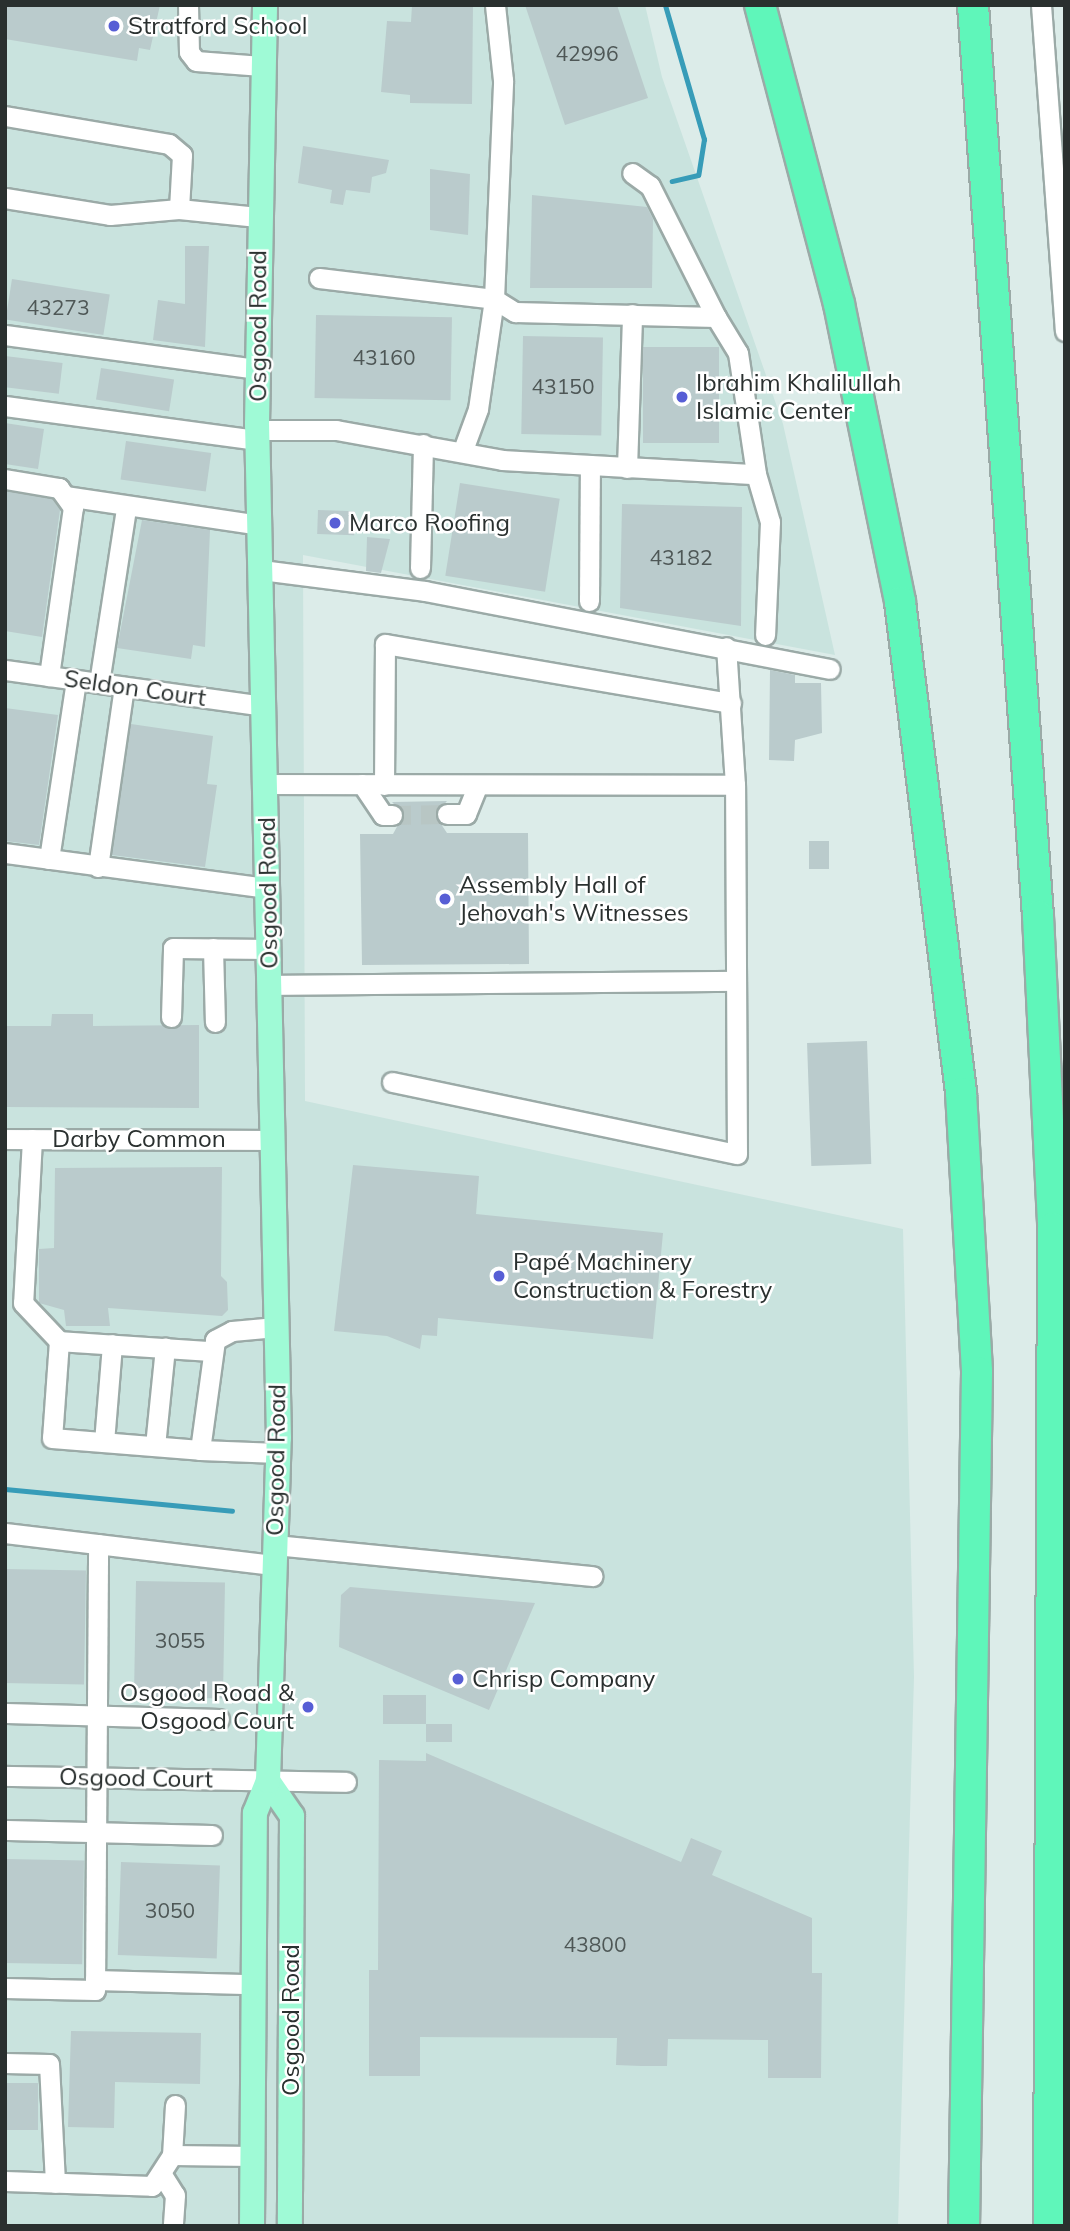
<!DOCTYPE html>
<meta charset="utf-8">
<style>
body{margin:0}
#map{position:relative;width:1070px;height:2231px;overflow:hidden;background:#dcece9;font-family:Mulish,sans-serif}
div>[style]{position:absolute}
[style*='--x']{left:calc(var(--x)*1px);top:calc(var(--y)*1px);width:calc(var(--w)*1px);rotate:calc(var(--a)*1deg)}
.built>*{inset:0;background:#c9e3de}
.stream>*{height:5px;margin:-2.5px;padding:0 2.5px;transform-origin:2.5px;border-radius:2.5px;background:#379cb8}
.building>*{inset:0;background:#bacbcc;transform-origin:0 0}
.minor-tunnel>*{height:19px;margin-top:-9.5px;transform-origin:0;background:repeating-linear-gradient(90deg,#b8c6c4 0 19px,transparent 0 29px)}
.roads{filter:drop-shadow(2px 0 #9baaa7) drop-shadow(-2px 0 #9baaa7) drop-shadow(0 2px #9baaa7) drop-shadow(0 -2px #9baaa7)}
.minor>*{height:19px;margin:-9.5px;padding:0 9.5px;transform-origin:9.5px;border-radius:9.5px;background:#fff}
.major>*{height:24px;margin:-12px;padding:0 12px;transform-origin:12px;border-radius:12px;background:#9ffad6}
.highway>*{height:30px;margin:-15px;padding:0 15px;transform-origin:15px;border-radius:15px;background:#5ff6ba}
.dots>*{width:19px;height:19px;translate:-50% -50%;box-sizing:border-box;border:4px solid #fff;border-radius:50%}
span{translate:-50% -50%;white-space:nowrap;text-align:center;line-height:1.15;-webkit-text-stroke:5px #fff;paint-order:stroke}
.number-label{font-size:21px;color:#4e5756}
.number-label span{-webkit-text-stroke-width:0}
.poi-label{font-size:24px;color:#2a302f}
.left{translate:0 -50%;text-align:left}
.right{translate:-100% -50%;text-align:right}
.street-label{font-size:24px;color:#2a302f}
.frame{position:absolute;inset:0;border:7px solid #2a302f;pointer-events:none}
</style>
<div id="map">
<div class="built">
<i style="clip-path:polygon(5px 5px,645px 5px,662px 77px,783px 424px,835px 655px,303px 555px,305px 1101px,903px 1229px,914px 1677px,898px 2226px,5px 2226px)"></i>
</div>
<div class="stream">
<i style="--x:665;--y:5;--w:140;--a:73.8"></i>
<i style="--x:704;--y:139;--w:36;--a:99"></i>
<i style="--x:698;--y:175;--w:27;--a:167"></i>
<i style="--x:5;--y:1489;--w:228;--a:5.5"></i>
</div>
<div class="building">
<i style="clip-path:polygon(5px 5px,160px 5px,150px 50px,139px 48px,137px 61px,5px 39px)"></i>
<i style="clip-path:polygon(412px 5px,473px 5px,472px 104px,410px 103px,410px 95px,381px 92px,387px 21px,411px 22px)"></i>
<i style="clip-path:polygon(525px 5px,617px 5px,648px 98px,565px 125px)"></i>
<i style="clip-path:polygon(303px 146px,389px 160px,386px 173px,372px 177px,370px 193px,346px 190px,343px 205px,330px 203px,332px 190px,298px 183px)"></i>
<i style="clip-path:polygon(430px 169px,470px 174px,468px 235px,430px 230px)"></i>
<i style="clip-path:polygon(532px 195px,647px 207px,653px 219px,652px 288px,530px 288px)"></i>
<i style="clip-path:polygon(185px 246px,209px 246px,205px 347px,153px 340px,158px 300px,185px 304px)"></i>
<i style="left:12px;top:279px;width:99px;height:41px;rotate:9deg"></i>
<i style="left:316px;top:315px;width:136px;height:83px;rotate:1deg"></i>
<i style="left:523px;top:336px;width:80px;height:98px;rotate:1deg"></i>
<i style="left:643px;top:347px;width:76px;height:96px"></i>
<i style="left:5px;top:356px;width:58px;height:31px;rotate:7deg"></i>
<i style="left:101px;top:368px;width:74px;height:32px;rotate:9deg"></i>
<i style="clip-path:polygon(5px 423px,44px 429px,38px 469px,5px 464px)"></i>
<i style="left:126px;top:441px;width:86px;height:39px;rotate:8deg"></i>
<i style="left:460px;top:483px;width:101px;height:94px;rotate:9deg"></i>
<i style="clip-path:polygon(5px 491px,52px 499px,60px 510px,42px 637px,5px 631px)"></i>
<i style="clip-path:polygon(622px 504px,742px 507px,741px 626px,620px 608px)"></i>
<i style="left:318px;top:510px;width:37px;height:24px;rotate:2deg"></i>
<i style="clip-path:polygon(142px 520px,210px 530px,205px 647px,193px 645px,191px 659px,117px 648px)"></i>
<i style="clip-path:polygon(367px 537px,390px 539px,381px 573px,366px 571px)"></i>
<i style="clip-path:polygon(770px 670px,795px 675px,795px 683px,821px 683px,822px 733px,795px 740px,794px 761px,769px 760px)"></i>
<i style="clip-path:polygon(5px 708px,58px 715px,39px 845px,5px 841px)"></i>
<i style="clip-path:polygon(131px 724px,213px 736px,207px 784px,217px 785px,205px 867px,112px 855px)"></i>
<i style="clip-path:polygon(447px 801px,435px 815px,447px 833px,528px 833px,529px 964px,362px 965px,360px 834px,393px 834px,404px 814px,392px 802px)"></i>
<i style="left:809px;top:841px;width:20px;height:28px"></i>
<i style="clip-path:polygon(52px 1014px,93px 1014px,93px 1026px,199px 1025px,199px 1108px,5px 1107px,5px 1026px,51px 1026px)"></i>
<i style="left:867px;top:1041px;width:123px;height:60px;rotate:88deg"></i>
<i style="clip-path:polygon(353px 1165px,479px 1176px,476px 1214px,663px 1233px,653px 1339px,438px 1318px,437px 1336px,422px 1335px,420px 1349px,387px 1336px,334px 1331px)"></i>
<i style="clip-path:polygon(222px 1167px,221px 1276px,227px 1282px,228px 1310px,222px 1316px,108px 1308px,110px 1326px,66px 1326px,64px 1310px,39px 1303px,39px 1249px,54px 1248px,55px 1168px)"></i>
<i style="left:5px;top:1569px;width:81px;height:114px;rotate:1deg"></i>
<i style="left:136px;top:1581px;width:89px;height:116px;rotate:1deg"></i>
<i style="clip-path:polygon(350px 1587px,535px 1603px,489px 1710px,339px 1647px,341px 1595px)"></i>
<i style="left:383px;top:1695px;width:43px;height:29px"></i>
<i style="left:426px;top:1724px;width:26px;height:18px"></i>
<i style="clip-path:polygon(426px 1753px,681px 1862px,691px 1838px,722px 1851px,712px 1875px,812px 1918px,812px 1973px,822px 1973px,821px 2078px,768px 2078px,768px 2040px,668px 2039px,667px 2066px,641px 2066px,616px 2065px,617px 2038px,420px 2037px,420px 2076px,369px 2076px,369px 1970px,378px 1970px,379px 1760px,426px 1761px)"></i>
<i style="left:5px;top:1859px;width:79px;height:104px;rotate:1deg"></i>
<i style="left:121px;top:1862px;width:99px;height:93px;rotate:2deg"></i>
<i style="clip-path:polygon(71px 2031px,201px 2033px,200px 2084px,115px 2082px,114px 2128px,68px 2127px)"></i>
<i style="left:5px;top:2083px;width:33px;height:47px"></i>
</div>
<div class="minor-tunnel">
<i style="--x:392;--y:815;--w:55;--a:-1"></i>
</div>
<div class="roads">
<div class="minor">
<i style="--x:188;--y:5;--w:47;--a:88.8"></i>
<i style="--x:189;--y:52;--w:11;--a:52"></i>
<i style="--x:196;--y:61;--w:66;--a:4.3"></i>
<i style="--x:1041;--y:5;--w:327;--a:85.8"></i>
<i style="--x:5;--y:116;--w:166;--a:9.7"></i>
<i style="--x:169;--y:144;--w:17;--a:40"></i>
<i style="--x:182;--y:155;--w:54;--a:93.2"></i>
<i style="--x:179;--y:209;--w:79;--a:5.8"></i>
<i style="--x:5;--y:198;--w:106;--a:9.2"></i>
<i style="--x:110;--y:215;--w:69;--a:-5"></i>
<i style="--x:319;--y:278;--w:176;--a:6.8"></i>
<i style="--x:494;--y:299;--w:25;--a:32"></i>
<i style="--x:515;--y:312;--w:201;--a:1.4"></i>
<i style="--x:716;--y:317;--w:147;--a:-116.7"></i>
<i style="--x:650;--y:186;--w:22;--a:-144"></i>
<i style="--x:716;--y:317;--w:42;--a:58.6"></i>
<i style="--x:738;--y:353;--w:122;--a:81.5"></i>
<i style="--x:756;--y:474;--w:50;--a:73.7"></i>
<i style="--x:770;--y:522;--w:113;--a:92.5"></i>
<i style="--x:5;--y:335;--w:255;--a:7.7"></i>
<i style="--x:5;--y:406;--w:255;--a:7.7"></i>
<i style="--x:257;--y:430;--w:79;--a:0"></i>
<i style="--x:336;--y:430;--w:169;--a:10.2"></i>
<i style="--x:502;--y:460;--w:254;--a:3.2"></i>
<i style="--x:463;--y:450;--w:44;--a:-69.9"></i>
<i style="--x:478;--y:409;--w:111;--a:-81.7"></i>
<i style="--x:494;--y:299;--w:219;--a:-87.6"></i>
<i style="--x:503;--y:80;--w:75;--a:-96.1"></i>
<i style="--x:627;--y:468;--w:154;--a:-88.1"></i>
<i style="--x:5;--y:479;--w:55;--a:9.5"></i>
<i style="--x:59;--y:488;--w:24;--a:54"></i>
<i style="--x:73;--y:507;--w:171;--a:98.1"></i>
<i style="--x:66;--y:496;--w:196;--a:8.5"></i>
<i style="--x:420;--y:568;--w:124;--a:-88.6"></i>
<i style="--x:261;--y:570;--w:165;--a:7.3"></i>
<i style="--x:425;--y:591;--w:412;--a:10.9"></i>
<i style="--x:589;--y:601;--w:136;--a:-89.6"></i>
<i style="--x:5;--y:670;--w:262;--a:7.9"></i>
<i style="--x:99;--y:683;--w:176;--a:-81.2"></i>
<i style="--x:266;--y:784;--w:469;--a:0.1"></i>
<i style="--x:362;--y:784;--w:37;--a:56"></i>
<i style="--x:383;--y:815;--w:9;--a:0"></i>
<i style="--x:384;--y:785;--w:141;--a:-89.6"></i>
<i style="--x:385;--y:644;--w:351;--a:9.7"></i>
<i style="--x:447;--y:814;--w:19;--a:0"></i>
<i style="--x:466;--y:814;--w:31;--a:-68"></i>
<i style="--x:5;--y:853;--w:265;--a:7.6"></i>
<i style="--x:49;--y:859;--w:181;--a:-81.4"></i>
<i style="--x:98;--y:867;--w:182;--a:-81.8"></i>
<i style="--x:213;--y:948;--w:74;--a:88.5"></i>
<i style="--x:269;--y:985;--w:465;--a:-0.5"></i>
<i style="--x:171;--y:1017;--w:69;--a:-88.3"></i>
<i style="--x:173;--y:948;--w:96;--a:0.6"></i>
<i style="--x:392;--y:1082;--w:352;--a:11.8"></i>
<i style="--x:737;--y:1154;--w:369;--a:-90.3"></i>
<i style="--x:735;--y:785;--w:138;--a:-93.7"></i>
<i style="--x:5;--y:1139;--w:267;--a:0.2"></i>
<i style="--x:32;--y:1139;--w:164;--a:93.1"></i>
<i style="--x:23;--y:1303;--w:52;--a:46.5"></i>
<i style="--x:209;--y:1351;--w:150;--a:-176.2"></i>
<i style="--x:59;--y:1341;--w:97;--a:94.1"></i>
<i style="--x:52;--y:1438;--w:148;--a:4.6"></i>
<i style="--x:200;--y:1450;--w:111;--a:-82.2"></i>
<i style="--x:215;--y:1340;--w:19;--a:-28"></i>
<i style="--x:232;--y:1331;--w:44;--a:-5.2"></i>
<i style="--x:104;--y:1442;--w:98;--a:-85.3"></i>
<i style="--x:155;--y:1446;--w:99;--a:-84.2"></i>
<i style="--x:200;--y:1450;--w:78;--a:2.2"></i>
<i style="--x:5;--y:1533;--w:272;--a:6.8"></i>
<i style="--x:275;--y:1545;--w:319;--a:5.6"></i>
<i style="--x:5;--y:1713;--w:214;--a:1.6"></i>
<i style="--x:5;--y:1776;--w:341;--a:1"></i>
<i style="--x:5;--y:1830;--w:207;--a:1.4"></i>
<i style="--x:95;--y:1980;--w:158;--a:1.5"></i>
<i style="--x:5;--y:1988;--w:90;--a:1.3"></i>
<i style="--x:95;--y:1990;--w:446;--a:-89.6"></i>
<i style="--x:5;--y:2063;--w:44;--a:1.3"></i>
<i style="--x:49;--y:2064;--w:119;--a:87.1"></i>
<i style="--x:175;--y:2105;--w:50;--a:93.4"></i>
<i style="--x:172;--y:2155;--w:81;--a:0.7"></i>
<i style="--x:161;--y:2173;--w:26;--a:58"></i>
<i style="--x:175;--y:2195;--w:31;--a:94"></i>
<i style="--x:5;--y:2181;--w:147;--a:1.9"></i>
<i style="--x:152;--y:2186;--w:37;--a:-57"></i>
</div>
<div class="major">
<i style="--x:268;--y:1781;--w:42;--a:55.6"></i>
<i style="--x:292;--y:1816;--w:410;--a:90.3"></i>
<i style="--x:252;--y:2226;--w:413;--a:-89.6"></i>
<i style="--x:255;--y:1813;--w:35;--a:-68"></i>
<i style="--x:268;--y:1781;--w:343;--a:-88.2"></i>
<i style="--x:279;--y:1438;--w:1014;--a:-91.24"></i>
<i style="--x:257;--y:424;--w:419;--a:-88.9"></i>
</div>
<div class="highway">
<i style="--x:760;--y:5;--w:309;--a:75.2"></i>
<i style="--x:839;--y:304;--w:304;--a:78.4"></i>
<i style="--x:900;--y:602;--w:495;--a:82.9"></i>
<i style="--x:961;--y:1093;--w:279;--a:86.7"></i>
<i style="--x:977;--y:1372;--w:854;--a:90.87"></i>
<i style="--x:973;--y:5;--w:913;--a:85.92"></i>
<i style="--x:1038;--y:916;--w:312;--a:87.2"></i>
<i style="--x:1053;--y:1228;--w:998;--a:90.23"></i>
</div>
</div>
<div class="dots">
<i style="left:114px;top:26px;background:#575ed5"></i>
<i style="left:682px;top:397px;background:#575ed5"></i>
<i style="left:335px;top:523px;background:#575ed5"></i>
<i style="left:445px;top:899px;background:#575ed5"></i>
<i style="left:499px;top:1276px;background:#575ed5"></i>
<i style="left:458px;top:1679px;background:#575ed5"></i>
<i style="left:308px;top:1707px;background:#575ed5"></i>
</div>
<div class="number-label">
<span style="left:587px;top:53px">42996</span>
<span style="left:58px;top:307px">43273</span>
<span style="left:384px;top:357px">43160</span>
<span style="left:563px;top:386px">43150</span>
<span style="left:681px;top:557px">43182</span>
<span style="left:180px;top:1640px">3055</span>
<span style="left:170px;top:1910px">3050</span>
<span style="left:595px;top:1944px">43800</span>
</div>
<div class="poi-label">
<span class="left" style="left:128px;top:26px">Stratford School</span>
<span class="left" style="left:696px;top:397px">Ibrahim Khalilullah<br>Islamic Center</span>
<span class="left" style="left:349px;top:523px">Marco Roofing</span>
<span class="left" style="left:459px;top:899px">Assembly Hall of<br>Jehovah's Witnesses</span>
<span class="left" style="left:513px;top:1276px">Papé Machinery<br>Construction &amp; Forestry</span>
<span class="left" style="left:472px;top:1679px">Chrisp Company</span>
<span class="right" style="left:294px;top:1707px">Osgood Road &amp;<br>Osgood Court</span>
</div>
<div class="street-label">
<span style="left:258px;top:326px;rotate:-90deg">Osgood Road</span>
<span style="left:135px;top:688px;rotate:8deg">Seldon Court</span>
<span style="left:268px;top:893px;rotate:-91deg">Osgood Road</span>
<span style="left:139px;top:1139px">Darby Common</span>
<span style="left:276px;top:1460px;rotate:-89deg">Osgood Road</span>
<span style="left:136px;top:1778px;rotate:1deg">Osgood Court</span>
<span style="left:291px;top:2020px;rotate:-90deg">Osgood Road</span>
</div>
<div class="frame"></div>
</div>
